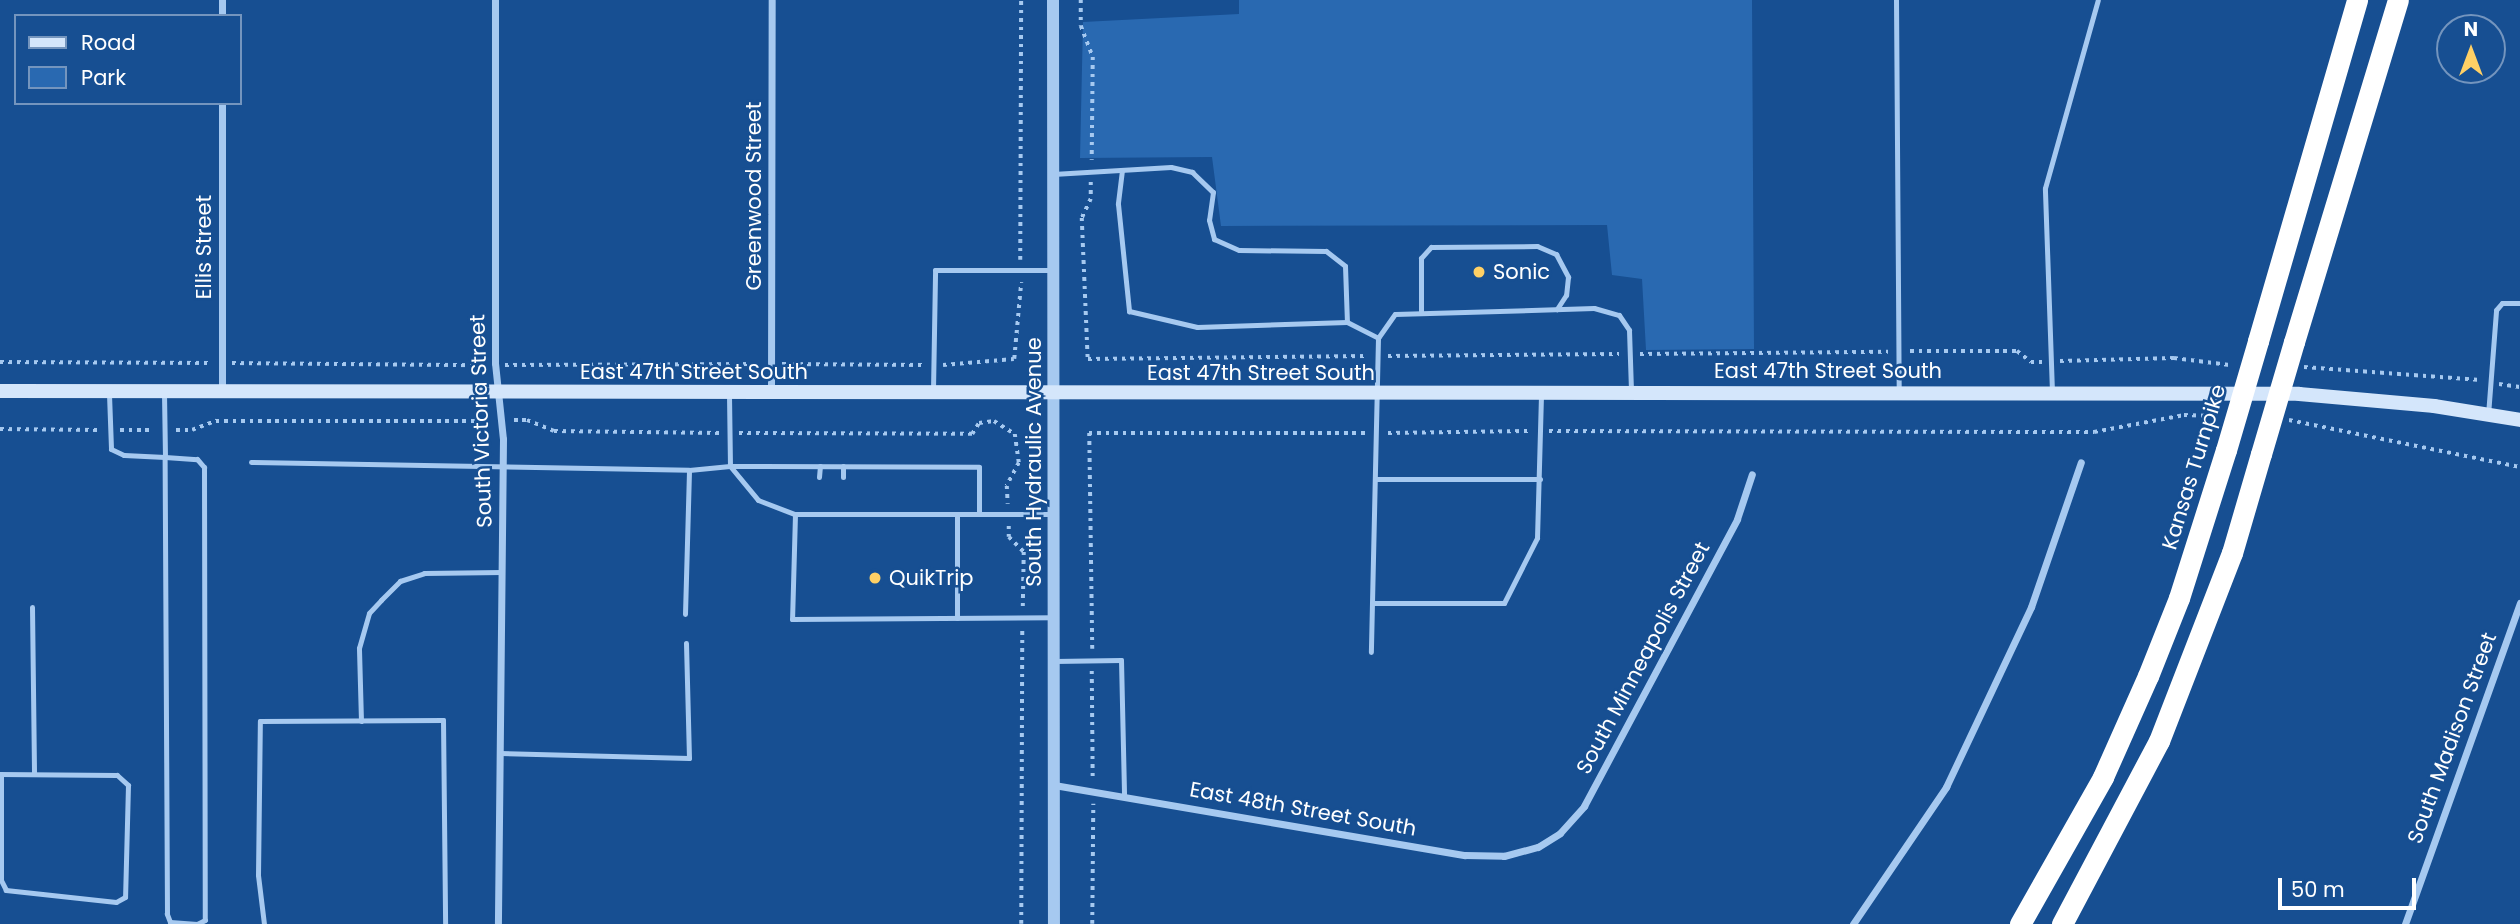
<!DOCTYPE html>
<style>
body{margin:0}
#map{position:relative;width:2520px;height:924px;overflow:hidden;background:#174f92;font-family:Poppins,sans-serif}
div>[style]{position:absolute}
[style*='--x']{left:calc(var(--x)*1px);top:calc(var(--y)*1px);width:calc(var(--w)*1px);rotate:calc(var(--a)*1deg)}
.green>*{inset:0;background:#2969b1}
.path>*{height:3.5px;margin-top:-1.75px;transform-origin:0;background:repeating-linear-gradient(90deg,#a6c9f0 0 3.5px,transparent 0 8.5px)}
.service>*{height:5px;margin:-2.5px;padding:0 2.5px;transform-origin:2.5px;border-radius:2.5px;background:#a6c9f0}
.minor>*{height:7px;margin:-3.5px;padding:0 3.5px;transform-origin:3.5px;border-radius:3.5px;background:#a6c9f0}
.tertiary>*{height:12px;margin:-6px;padding:0 6px;transform-origin:6px;border-radius:6px;background:#a6c9f0}
.secondary>*{height:14px;margin:-7px;padding:0 7px;transform-origin:7px;border-radius:7px;background:#d4e6fb}
.motorway>*{height:21px;margin:-10.5px;padding:0 10.5px;transform-origin:10.5px;border-radius:10.5px;background:#fff}
.motorway-bridge>*{height:21px;margin:-10.5px;padding:0 10.5px;transform-origin:10.5px;border-radius:10.5px;background:#fff}
.dots>*{width:19px;height:19px;translate:-50% -50%;box-sizing:border-box;border:4px solid #174f92;border-radius:50%}
span{translate:-50% -50%;white-space:nowrap;text-align:center;line-height:1.15;-webkit-text-stroke:5px #174f92;paint-order:stroke}
.street-label{font-size:21px;color:#fff}
.poi-label{font-size:21px;color:#fff}
.left{translate:0 -50%;text-align:left}
.legend{position:absolute;left:14px;top:14px;width:228px;height:91px;box-sizing:border-box;background:#174f92;border:2px solid #7495be;margin:0;padding:9px 12px;list-style:none;font-size:21px;color:#fff}
.legend li{display:flex;align-items:center;gap:14px;height:35px}
.legend b{width:35px;border:2px solid #7495be}
.north{position:absolute;left:2436px;top:14px;width:70px;height:70px;box-sizing:border-box;background:#174f92;border:2px solid #7495be;border-radius:50%;rotate:0deg;font-size:19px;font-weight:700;line-height:28px;text-align:center;color:#fff}
.north::after{content:'';display:block;margin:auto;width:24px;height:32px;background:#ffd065;clip-path:polygon(50% 0,100% 100%,50% 72%,0 100%)}
.scale{position:absolute;left:2278px;top:878px;width:138px;height:32px;box-sizing:border-box;border:4px solid #fff;border-top:0;padding-left:9px;font-size:21px;line-height:24px;white-space:nowrap;color:#fff;-webkit-text-stroke:5px #174f92;paint-order:stroke}
</style>
<div id="map">
<div class="green">
<i style="clip-path:polygon(1239px 0,1752px 0,1754px 349px,1646px 350px,1642px 279px,1612px 275px,1607px 225px,1221px 226px,1212px 157px,1080px 158px,1083px 22px,1239px 14px)"></i>
</div>
<div class="path">
<i style="--x:1081;--y:0;--w:26;--a:90"></i>
<i style="--x:1081;--y:26;--w:33;--a:69"></i>
<i style="--x:1093;--y:57;--w:103;--a:90.6"></i>
<i style="--x:1091;--y:182;--w:17;--a:90"></i>
<i style="--x:1091;--y:199;--w:21;--a:115"></i>
<i style="--x:1082;--y:218;--w:141;--a:87.6"></i>
<i style="--x:1088;--y:359;--w:279;--a:-0.6"></i>
<i style="--x:1020;--y:260;--w:260;--a:-89.8"></i>
<i style="--x:1910;--y:351;--w:107;--a:0"></i>
<i style="--x:2017;--y:351;--w:18;--a:38"></i>
<i style="--x:2031;--y:362;--w:11;--a:0"></i>
<i style="--x:1640;--y:354;--w:248;--a:-0.5"></i>
<i style="--x:1388;--y:356;--w:231;--a:-0.5"></i>
<i style="--x:2060;--y:361;--w:114;--a:-1.5"></i>
<i style="--x:2174;--y:358;--w:56;--a:7.1"></i>
<i style="--x:0;--y:362;--w:210;--a:0.3"></i>
<i style="--x:232;--y:363;--w:251;--a:0.5"></i>
<i style="--x:782;--y:364;--w:142;--a:0.4"></i>
<i style="--x:505;--y:365;--w:255;--a:-0.2"></i>
<i style="--x:943;--y:365;--w:71;--a:-4.8"></i>
<i style="--x:1014;--y:359;--w:77;--a:-84.8"></i>
<i style="--x:2304;--y:367;--w:177;--a:4.2"></i>
<i style="--x:2499;--y:384;--w:21;--a:8"></i>
<i style="--x:514;--y:420;--w:13;--a:0"></i>
<i style="--x:527;--y:420;--w:29;--a:22"></i>
<i style="--x:554;--y:431;--w:166;--a:0.7"></i>
<i style="--x:2289;--y:420;--w:236;--a:11.5"></i>
<i style="--x:0;--y:429;--w:98;--a:0.6"></i>
<i style="--x:120;--y:430;--w:34;--a:0"></i>
<i style="--x:176;--y:430;--w:16;--a:0"></i>
<i style="--x:192;--y:430;--w:26;--a:-21"></i>
<i style="--x:216;--y:421;--w:272;--a:0"></i>
<i style="--x:1549;--y:431;--w:545;--a:0.11"></i>
<i style="--x:2094;--y:432;--w:92;--a:-10.7"></i>
<i style="--x:2184;--y:415;--w:31;--a:2"></i>
<i style="--x:739;--y:433;--w:233;--a:0.2"></i>
<i style="--x:972;--y:434;--w:13;--a:-58"></i>
<i style="--x:979;--y:423;--w:15;--a:-8"></i>
<i style="--x:994;--y:421;--w:25;--a:32"></i>
<i style="--x:1015;--y:434;--w:29;--a:82"></i>
<i style="--x:1019;--y:463;--w:26;--a:118"></i>
<i style="--x:1007;--y:486;--w:18;--a:87"></i>
<i style="--x:1388;--y:433;--w:143;--a:-0.8"></i>
<i style="--x:1009;--y:526;--w:11;--a:90"></i>
<i style="--x:1009;--y:537;--w:21;--a:45"></i>
<i style="--x:1024;--y:552;--w:55;--a:91"></i>
<i style="--x:1092;--y:649;--w:216;--a:-90.8"></i>
<i style="--x:1089;--y:433;--w:277;--a:0"></i>
<i style="--x:1092;--y:671;--w:108;--a:89.5"></i>
<i style="--x:1021;--y:924;--w:295;--a:-89.8"></i>
<i style="--x:1092;--y:924;--w:120;--a:-89.5"></i>
</div>
<div class="service">
<i style="--x:1896;--y:0;--w:392;--a:89.6"></i>
<i style="--x:1122;--y:170;--w:34;--a:97"></i>
<i style="--x:1118;--y:204;--w:108;--a:84.1"></i>
<i style="--x:1129;--y:311;--w:70;--a:13.2"></i>
<i style="--x:1197;--y:327;--w:150;--a:-1.9"></i>
<i style="--x:1053;--y:174;--w:118;--a:-3.4"></i>
<i style="--x:1171;--y:167;--w:22;--a:13"></i>
<i style="--x:1192;--y:172;--w:29;--a:44"></i>
<i style="--x:1213;--y:192;--w:28;--a:98"></i>
<i style="--x:1209;--y:220;--w:20;--a:75"></i>
<i style="--x:1214;--y:239;--w:27;--a:24"></i>
<i style="--x:1239;--y:250;--w:87;--a:0.7"></i>
<i style="--x:1326;--y:251;--w:24;--a:38"></i>
<i style="--x:1345;--y:266;--w:56;--a:88"></i>
<i style="--x:1347;--y:322;--w:35;--a:27"></i>
<i style="--x:1378;--y:338;--w:314;--a:91.3"></i>
<i style="--x:1421;--y:313;--w:55;--a:-90"></i>
<i style="--x:1421;--y:258;--w:15;--a:-48"></i>
<i style="--x:1431;--y:247;--w:106;--a:-0.5"></i>
<i style="--x:1537;--y:246;--w:21;--a:23"></i>
<i style="--x:1556;--y:254;--w:26;--a:62"></i>
<i style="--x:1568;--y:277;--w:18;--a:96"></i>
<i style="--x:1566;--y:295;--w:17;--a:123"></i>
<i style="--x:1378;--y:338;--w:29;--a:-55"></i>
<i style="--x:1395;--y:314;--w:199;--a:-1.7"></i>
<i style="--x:1594;--y:308;--w:26;--a:16"></i>
<i style="--x:1619;--y:315;--w:18;--a:56"></i>
<i style="--x:1629;--y:330;--w:61;--a:88.1"></i>
<i style="--x:933;--y:390;--w:120;--a:-89"></i>
<i style="--x:935;--y:270;--w:118;--a:0"></i>
<i style="--x:2052;--y:392;--w:204;--a:-92"></i>
<i style="--x:2045;--y:188;--w:195;--a:-74.3"></i>
<i style="--x:109;--y:394;--w:55;--a:87.9"></i>
<i style="--x:111;--y:449;--w:14;--a:25"></i>
<i style="--x:124;--y:455;--w:41;--a:2.8"></i>
<i style="--x:165;--y:457;--w:66;--a:-90.9"></i>
<i style="--x:729;--y:395;--w:71;--a:89.2"></i>
<i style="--x:730;--y:466;--w:44;--a:50.5"></i>
<i style="--x:758;--y:500;--w:40;--a:21"></i>
<i style="--x:2488;--y:415;--w:105;--a:-85.6"></i>
<i style="--x:2496;--y:310;--w:9;--a:-49"></i>
<i style="--x:2502;--y:303;--w:18;--a:0"></i>
<i style="--x:165;--y:457;--w:32;--a:4"></i>
<i style="--x:197;--y:459;--w:11;--a:49"></i>
<i style="--x:204;--y:467;--w:453;--a:89.9"></i>
<i style="--x:205;--y:920;--w:9;--a:153"></i>
<i style="--x:197;--y:924;--w:27;--a:-176"></i>
<i style="--x:170;--y:922;--w:9;--a:-111"></i>
<i style="--x:167;--y:914;--w:457;--a:-90.3"></i>
<i style="--x:251;--y:462;--w:438;--a:1"></i>
<i style="--x:689;--y:470;--w:41;--a:-5.6"></i>
<i style="--x:730;--y:466;--w:249;--a:0.2"></i>
<i style="--x:979;--y:467;--w:47;--a:90"></i>
<i style="--x:819;--y:477;--w:11;--a:-85"></i>
<i style="--x:843;--y:477;--w:11;--a:-90"></i>
<i style="--x:1375;--y:479;--w:165;--a:0"></i>
<i style="--x:1052;--y:514;--w:257;--a:180"></i>
<i style="--x:795;--y:514;--w:105;--a:91.6"></i>
<i style="--x:792;--y:619;--w:262;--a:-0.4"></i>
<i style="--x:1372;--y:603;--w:132;--a:0"></i>
<i style="--x:1504;--y:603;--w:73;--a:-63.1"></i>
<i style="--x:1537;--y:538;--w:142;--a:-88.4"></i>
<i style="--x:32;--y:607;--w:167;--a:89.3"></i>
<i style="--x:685;--y:614;--w:144;--a:-88.4"></i>
<i style="--x:957;--y:618;--w:104;--a:-90"></i>
<i style="--x:1054;--y:661;--w:67;--a:-0.9"></i>
<i style="--x:1121;--y:660;--w:137;--a:88.7"></i>
<i style="--x:361;--y:721;--w:73;--a:-91.6"></i>
<i style="--x:359;--y:648;--w:36;--a:-74"></i>
<i style="--x:369;--y:613;--w:18;--a:-47"></i>
<i style="--x:381;--y:600;--w:27;--a:-45"></i>
<i style="--x:400;--y:581;--w:25;--a:-18"></i>
<i style="--x:424;--y:573;--w:78;--a:-0.7"></i>
<i style="--x:500;--y:753;--w:189;--a:1.5"></i>
<i style="--x:689;--y:758;--w:115;--a:-91.5"></i>
<i style="--x:0;--y:774;--w:117;--a:0.5"></i>
<i style="--x:117;--y:775;--w:15;--a:42"></i>
<i style="--x:128;--y:785;--w:112;--a:91.5"></i>
<i style="--x:125;--y:897;--w:10;--a:151"></i>
<i style="--x:116;--y:902;--w:111;--a:-173.8"></i>
<i style="--x:6;--y:890;--w:11;--a:-117"></i>
<i style="--x:1;--y:880;--w:106;--a:-90"></i>
<i style="--x:264;--y:924;--w:49;--a:-97"></i>
<i style="--x:258;--y:875;--w:154;--a:-89.3"></i>
<i style="--x:260;--y:721;--w:183;--a:-0.3"></i>
<i style="--x:443;--y:720;--w:204;--a:89.4"></i>
</div>
<div class="minor">
<i style="--x:222;--y:0;--w:16;--a:90"></i>
<i style="--x:495;--y:0;--w:363;--a:90"></i>
<i style="--x:495;--y:363;--w:76;--a:84"></i>
<i style="--x:503;--y:439;--w:485;--a:90.6"></i>
<i style="--x:222;--y:391;--w:288;--a:-90"></i>
<i style="--x:771;--y:393;--w:393;--a:-89.9"></i>
<i style="--x:1054;--y:785;--w:417;--a:9.7"></i>
<i style="--x:1465;--y:855;--w:39;--a:1"></i>
<i style="--x:1504;--y:856;--w:35;--a:-15"></i>
<i style="--x:1538;--y:847;--w:26;--a:-32"></i>
<i style="--x:1560;--y:833;--w:36;--a:-48"></i>
<i style="--x:1584;--y:806;--w:325;--a:-61.9"></i>
<i style="--x:1737;--y:519;--w:47;--a:-71.6"></i>
<i style="--x:1853;--y:924;--w:166;--a:-55.8"></i>
<i style="--x:1946;--y:787;--w:199;--a:-64.7"></i>
<i style="--x:2031;--y:607;--w:153;--a:-71"></i>
<i style="--x:2405;--y:924;--w:341;--a:-70.3"></i>
</div>
<div class="tertiary">
<i style="--x:1053;--y:0;--w:924;--a:89.94"></i>
</div>
<div class="secondary">
<i style="--x:0;--y:391;--w:2299;--a:0.07"></i>
<i style="--x:2299;--y:394;--w:136;--a:5.1"></i>
<i style="--x:2434;--y:406;--w:87;--a:9.2"></i>
</div>
<div class="motorway">
<i style="--x:2258;--y:341;--w:355;--a:-73.8"></i>
<i style="--x:2294;--y:342;--w:357;--a:-73.1"></i>
<i style="--x:2020;--y:924;--w:169;--a:-60.5"></i>
<i style="--x:2103;--y:777;--w:111;--a:-66"></i>
<i style="--x:2148;--y:676;--w:84;--a:-68.3"></i>
<i style="--x:2179;--y:598;--w:155;--a:-72.4"></i>
<i style="--x:2062;--y:924;--w:207;--a:-62.1"></i>
<i style="--x:2159;--y:741;--w:202;--a:-68.8"></i>
<i style="--x:2232;--y:553;--w:103;--a:-73.7"></i>
</div>
<div class="motorway-bridge">
<i style="--x:2226;--y:450;--w:114;--a:-73.6"></i>
<i style="--x:2261;--y:454;--w:117;--a:-73.6"></i>
</div>
<div class="dots">
<i style="left:1479px;top:272px;background:#ffd065"></i>
<i style="left:875px;top:578px;background:#ffd065"></i>
</div>
<div class="street-label">
<span style="left:754px;top:196px;rotate:-90deg">Greenwood Street</span>
<span style="left:204px;top:247px;rotate:-90deg">Ellis Street</span>
<span style="left:1828px;top:371px">East 47th Street South</span>
<span style="left:694px;top:372px">East 47th Street South</span>
<span style="left:1261px;top:373px">East 47th Street South</span>
<span style="left:481px;top:421px;rotate:-92deg">South Victoria Street</span>
<span style="left:1034px;top:462px;rotate:-90deg">South Hydraulic Avenue</span>
<span style="left:2194px;top:467px;rotate:-73deg">Kansas Turnpike</span>
<span style="left:1643px;top:658px;rotate:-62deg">South Minneapolis Street</span>
<span style="left:2452px;top:738px;rotate:-70deg">South Madison Street</span>
<span style="left:1303px;top:809px;rotate:10deg">East 48th Street South</span>
</div>
<div class="poi-label">
<span class="left" style="left:1493px;top:272px">Sonic</span>
<span class="left" style="left:889px;top:578px">QuikTrip</span>
</div>
<ul class="legend">
<li><b style="height:9px;background:#d4e6fb"></b>Road</li>
<li><b style="height:19px;background:#2969b1"></b>Park</li>
</ul>
<div class="north">N</div>
<div class="scale">50 m</div>
</div>
